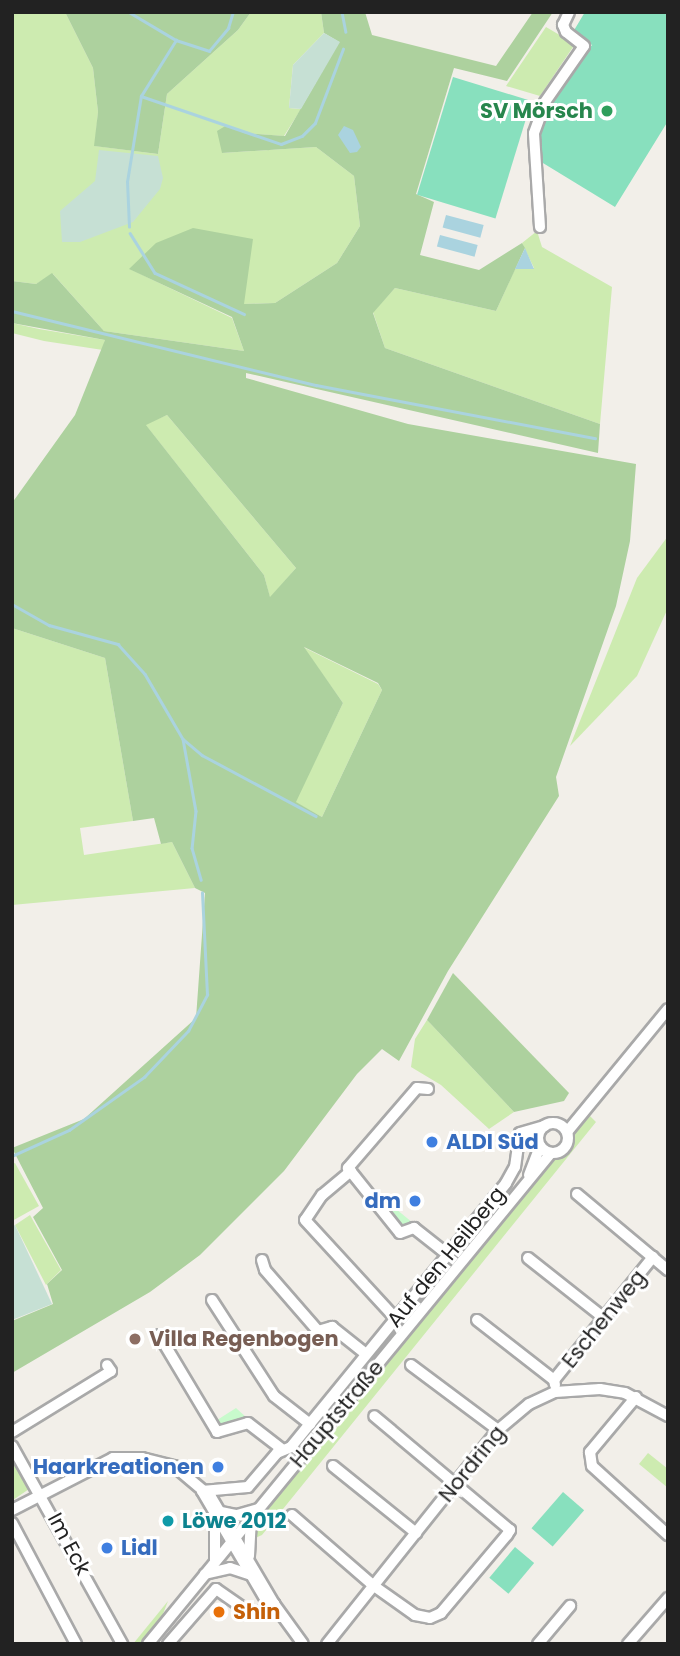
<!DOCTYPE html>
<meta charset="utf-8">
<style>
body{margin:0}
#map{position:relative;width:680px;height:1656px;overflow:hidden;background:#f2efe9;font-family:Poppins,sans-serif}
div>[style]{position:absolute}
[style*='--x']{left:calc(var(--x)*1px);top:calc(var(--y)*1px);width:calc(var(--w)*1px);rotate:calc(var(--a)*1deg)}
.grass>*{inset:0;background:#cdebb0}
.forest>*{inset:0;background:#add19e}
.wetland>*{inset:0;background:#c6e0d4}
.park>*{inset:0;background:#c8facc}
.pitch>*{inset:0;background:#88e0be;transform-origin:0 0}
.water>*{inset:0;background:#aad3df;transform-origin:0 0}
.stream>*{height:2.5px;margin:-1.25px;padding:0 1.25px;transform-origin:1.25px;border-radius:1.25px;background:#aad3df}
.roads{filter:drop-shadow(2px 0 #a9a9a9) drop-shadow(-2px 0 #a9a9a9) drop-shadow(0 2px #a9a9a9) drop-shadow(0 -2px #a9a9a9)}
.minor>*{height:10px;margin:-5px;padding:0 5px;transform-origin:5px;border-radius:5px;background:#fff}
.minor>.ring{margin:-5px;padding:0;box-sizing:content-box;background:none;border:10px solid #fff;border-radius:50%}
.dots>*{width:19px;height:19px;translate:-50% -50%;box-sizing:border-box;border:4px solid #fff;border-radius:50%}
span{translate:-50% -50%;white-space:nowrap;text-align:center;line-height:1.15;-webkit-text-stroke:6px #fff;paint-order:stroke}
.leisure-label{font-size:21px;color:#27864d;font-weight:700}
.right{translate:-100% -50%;text-align:right}
.shop-label{font-size:21px;color:#366cbe;font-weight:700}
.left{translate:0 -50%;text-align:left}
.street-label{font-size:21px;color:#222}
.education-label{font-size:21px;color:#785e54;font-weight:700}
.culture-label{font-size:21px;color:#0d838f;font-weight:700}
.food-label{font-size:21px;color:#c56008;font-weight:700}
.frame{position:absolute;inset:0;border:14px solid #222;pointer-events:none}
</style>
<div id="map">
<div class="grass">
<i style="clip-path:polygon(12px 12px,65px 12px,93px 68px,98px 112px,95px 146px,158px 154px,167px 94px,238px 30px,251px 12px,321px 12px,324px 33px,293px 65px,289px 108px,301px 109px,284px 136px,244px 133px,227px 125px,222px 153px,316px 147px,354px 176px,360px 226px,337px 263px,275px 303px,244px 304px,130px 269px,232px 318px,244px 351px,104px 331px,53px 274px,36px 284px,12px 281px)"></i>
<i style="clip-path:polygon(546px 27px,575px 44px,540px 96px,506px 86px)"></i>
<i style="clip-path:polygon(537px 231px,542px 247px,612px 287px,600px 424px,385px 348px,373px 312px,395px 288px,496px 311px,515px 269px,534px 268px,522px 243px)"></i>
<i style="clip-path:polygon(12px 323px,39px 329px,105px 340px,103px 350px,44px 341px,12px 333px)"></i>
<i style="clip-path:polygon(167px 415px,296px 568px,270px 598px,264px 575px,145px 424px)"></i>
<i style="clip-path:polygon(668px 536px,668px 608px,637px 676px,570px 746px,637px 578px)"></i>
<i style="clip-path:polygon(12px 628px,105px 658px,133px 821px,80px 828px,84px 855px,172px 842px,195px 888px,12px 905px)"></i>
<i style="clip-path:polygon(303px 647px,378px 684px,382px 690px,322px 817px,295px 802px,343px 703px)"></i>
<i style="clip-path:polygon(427px 1020px,514px 1112px,489px 1129px,441px 1085px,411px 1067px,415px 1039px)"></i>
<i style="clip-path:polygon(587px 1113px,596px 1122px,262px 1535px,253px 1539px,256px 1520px,331px 1435px,552px 1157px,568px 1147px,571px 1131px)"></i>
<i style="clip-path:polygon(15px 1163px,39px 1206px,12px 1221px,12px 1164px)"></i>
<i style="clip-path:polygon(30px 1215px,61px 1270px,46px 1285px,15px 1225px)"></i>
<i style="clip-path:polygon(648px 1453px,668px 1469px,668px 1488px,639px 1464px)"></i>
<i style="clip-path:polygon(12px 1456px,32px 1487px,13px 1500px,12px 1499px)"></i>
<i style="clip-path:polygon(168px 1601px,161px 1619px,141px 1644px,133px 1644px)"></i>
</div>
<div class="forest">
<i style="clip-path:polygon(65px 12px,251px 12px,238px 30px,167px 94px,158px 154px,94px 146px,98px 112px,93px 68px)"></i>
<i style="clip-path:polygon(evenodd,321px 12px,365px 12px,372px 35px,496px 66px,533px 12px,553px 12px,507px 81px,454px 68px,416px 194px,434px 202px,420px 255px,479px 270px,522px 243px,525px 248px,496px 311px,395px 288px,373px 313px,385px 348px,600px 424px,598px 453px,246px 373px,246px 378px,408px 424px,636px 464px,630px 541px,616px 606px,556px 777px,559px 796px,448px 971px,399px 1061px,382px 1049px,357px 1074px,284px 1171px,200px 1255px,150px 1292px,12px 1373px,12px 1321px,53px 1304px,47px 1284px,62px 1270px,33px 1217px,43px 1208px,12px 1148px,84px 1119px,196px 1018px,205px 893px,195px 888px,172px 842px,161px 844px,154px 818px,133px 821px,105px 658px,12px 628px,12px 503px,75px 415px,105px 340px,12px 323px,12px 281px,36px 284px,52px 273px,104px 331px,244px 351px,232px 317px,129px 269px,156px 243px,193px 228px,253px 239px,244px 304px,275px 303px,337px 263px,360px 226px,354px 176px,316px 147px,222px 153px,217px 131px,227px 125px,244px 133px,285px 136px,339px 42px,324px 33px,321px 12px,167px 415px,296px 568px,270px 597px,264px 575px,146px 425px,167px 415px,321px 12px,304px 647px,378px 683px,382px 690px,322px 817px,296px 802px,343px 703px,304px 647px)"></i>
<i style="clip-path:polygon(453px 973px,569px 1093px,564px 1101px,514px 1112px,427px 1020px)"></i>
</div>
<div class="wetland">
<i style="clip-path:polygon(324px 33px,340px 42px,301px 109px,289px 108px,293px 65px)"></i>
<i style="clip-path:polygon(99px 150px,158px 156px,163px 178px,160px 189px,133px 222px,80px 242px,62px 242px,60px 211px,95px 181px)"></i>
<i style="clip-path:polygon(15px 1225px,52px 1304px,12px 1320px,12px 1227px)"></i>
</div>
<div class="park">
<i style="clip-path:polygon(390px 1204px,413px 1223px,400px 1226px,386px 1209px)"></i>
<i style="clip-path:polygon(236px 1408px,247px 1418px,223px 1426px,214px 1422px)"></i>
</div>
<div class="pitch">
<i style="clip-path:polygon(585px 12px,668px 12px,668px 121px,615px 207px,538px 160px,540px 129px,550px 100px,592px 45px,573px 32px)"></i>
<i style="left:453px;top:77px;width:82px;height:123px;rotate:17deg"></i>
<i style="left:563px;top:1492px;width:28px;height:48px;rotate:41deg"></i>
<i style="left:515px;top:1547px;width:25px;height:40px;rotate:40deg"></i>
</div>
<div class="water">
<i style="clip-path:polygon(344px 126px,353px 130px,361px 147px,357px 152px,350px 153px,338px 135px)"></i>
<i style="left:446px;top:215px;width:39px;height:13px;rotate:15deg"></i>
<i style="left:440px;top:235px;width:39px;height:12px;rotate:15deg"></i>
<i style="clip-path:polygon(525px 248px,534px 269px,515px 269px)"></i>
</div>
<div class="stream">
<i style="--x:129;--y:12;--w:55;--a:30.8"></i>
<i style="--x:176;--y:40;--w:35;--a:18"></i>
<i style="--x:209;--y:51;--w:30;--a:-50"></i>
<i style="--x:228;--y:28;--w:17;--a:-73"></i>
<i style="--x:342;--y:12;--w:20;--a:79"></i>
<i style="--x:141;--y:96;--w:148;--a:18.9"></i>
<i style="--x:281;--y:144;--w:22;--a:-21"></i>
<i style="--x:302;--y:136;--w:18;--a:-45"></i>
<i style="--x:315;--y:123;--w:79;--a:-69.3"></i>
<i style="--x:129;--y:227;--w:45;--a:-92.5"></i>
<i style="--x:127;--y:182;--w:87;--a:-80.8"></i>
<i style="--x:141;--y:96;--w:66;--a:-58"></i>
<i style="--x:130;--y:233;--w:47;--a:58"></i>
<i style="--x:155;--y:273;--w:98;--a:24.7"></i>
<i style="--x:12;--y:311;--w:313;--a:13.7"></i>
<i style="--x:316;--y:385;--w:284;--a:10.8"></i>
<i style="--x:12;--y:604;--w:43;--a:29.6"></i>
<i style="--x:49;--y:625;--w:72;--a:15.4"></i>
<i style="--x:118;--y:644;--w:40;--a:48"></i>
<i style="--x:145;--y:674;--w:75;--a:59.7"></i>
<i style="--x:183;--y:739;--w:25;--a:40"></i>
<i style="--x:202;--y:755;--w:129;--a:28.2"></i>
<i style="--x:183;--y:739;--w:73;--a:79.8"></i>
<i style="--x:196;--y:811;--w:37;--a:96"></i>
<i style="--x:192;--y:848;--w:33;--a:74"></i>
<i style="--x:12;--y:1156;--w:63;--a:-24.5"></i>
<i style="--x:69;--y:1130;--w:92;--a:-35.2"></i>
<i style="--x:144;--y:1077;--w:64;--a:-46.3"></i>
<i style="--x:188;--y:1031;--w:41;--a:-62.2"></i>
<i style="--x:207;--y:995;--w:102;--a:-92.8"></i>
</div>
<div class="roads">
<div class="minor">
<i style="--x:540;--y:227;--w:94;--a:-93.7"></i>
<i style="--x:534;--y:133;--w:33;--a:-70"></i>
<i style="--x:545;--y:102;--w:68;--a:-55.1"></i>
<i style="--x:584;--y:46;--w:23;--a:-142"></i>
<i style="--x:566;--y:32;--w:8;--a:-113"></i>
<i style="--x:563;--y:25;--w:14;--a:-65"></i>
<i style="--x:428;--y:1089;--w:11;--a:-175"></i>
<i style="--x:417;--y:1088;--w:106;--a:130.8"></i>
<i style="--x:348;--y:1168;--w:83;--a:51.3"></i>
<i style="--x:400;--y:1233;--w:15;--a:-20"></i>
<i style="--x:414;--y:1228;--w:42;--a:38.2"></i>
<i class="ring" style="left:538px;top:1123px;width:20px;height:20px"></i>
<i style="--x:567;--y:1132;--w:159;--a:-50.6"></i>
<i style="--x:351;--y:1171;--w:38;--a:140"></i>
<i style="--x:322;--y:1195;--w:30;--a:124"></i>
<i style="--x:305;--y:1220;--w:133;--a:47.4"></i>
<i style="--x:529;--y:1175;--w:31;--a:-69"></i>
<i style="--x:577;--y:1194;--w:119;--a:39.9"></i>
<i style="--x:528;--y:1258;--w:97;--a:38.3"></i>
<i style="--x:262;--y:1260;--w:10;--a:73"></i>
<i style="--x:265;--y:1270;--w:81;--a:49"></i>
<i style="--x:318;--y:1331;--w:15;--a:-16"></i>
<i style="--x:332;--y:1327;--w:43;--a:38.5"></i>
<i style="--x:212;--y:1300;--w:114;--a:57.1"></i>
<i style="--x:274;--y:1396;--w:46;--a:37.9"></i>
<i style="--x:477;--y:1320;--w:98;--a:37.9"></i>
<i style="--x:554;--y:1380;--w:5;--a:79"></i>
<i style="--x:159;--y:1335;--w:113;--a:59.1"></i>
<i style="--x:217;--y:1432;--w:32;--a:-16"></i>
<i style="--x:248;--y:1423;--w:44;--a:37.6"></i>
<i style="--x:411;--y:1365;--w:109;--a:36.8"></i>
<i style="--x:554;--y:1380;--w:158;--a:-51.2"></i>
<i style="--x:636;--y:1397;--w:72;--a:129.9"></i>
<i style="--x:590;--y:1452;--w:14;--a:82"></i>
<i style="--x:592;--y:1466;--w:103;--a:42.2"></i>
<i style="--x:12;--y:1432;--w:116;--a:-31.6"></i>
<i style="--x:111;--y:1371;--w:7;--a:-124"></i>
<i style="--x:12;--y:1446;--w:227;--a:60.9"></i>
<i style="--x:333;--y:1466;--w:107;--a:38.9"></i>
<i style="--x:202;--y:1491;--w:46;--a:-5"></i>
<i style="--x:248;--y:1487;--w:45;--a:-49.5"></i>
<i style="--x:277;--y:1453;--w:15;--a:-23"></i>
<i style="--x:291;--y:1447;--w:340;--a:-50.8"></i>
<i style="--x:506;--y:1183;--w:18;--a:-61"></i>
<i style="--x:515;--y:1167;--w:34;--a:-82"></i>
<i style="--x:520;--y:1133;--w:26;--a:-16"></i>
<i style="--x:202;--y:1491;--w:126;--a:59.6"></i>
<i style="--x:266;--y:1600;--w:9;--a:27"></i>
<i style="--x:12;--y:1510;--w:114;--a:-27.2"></i>
<i style="--x:113;--y:1458;--w:29;--a:0"></i>
<i style="--x:142;--y:1458;--w:33;--a:14"></i>
<i style="--x:174;--y:1466;--w:48;--a:40"></i>
<i style="--x:211;--y:1497;--w:124;--a:59.5"></i>
<i style="--x:274;--y:1604;--w:49;--a:54.1"></i>
<i style="--x:221;--y:1512;--w:16;--a:11"></i>
<i style="--x:237;--y:1515;--w:22;--a:-16"></i>
<i style="--x:292;--y:1515;--w:108;--a:40.9"></i>
<i style="--x:374;--y:1586;--w:50;--a:35.3"></i>
<i style="--x:415;--y:1615;--w:15;--a:11"></i>
<i style="--x:430;--y:1618;--w:12;--a:-24"></i>
<i style="--x:441;--y:1613;--w:102;--a:-49.8"></i>
<i style="--x:507;--y:1535;--w:6;--a:-59"></i>
<i style="--x:510;--y:1530;--w:177;--a:-140"></i>
<i style="--x:215;--y:1520;--w:40;--a:90"></i>
<i style="--x:12;--y:1523;--w:137;--a:62.1"></i>
<i style="--x:249;--y:1556;--w:36;--a:-87"></i>
<i style="--x:205;--y:1574;--w:26;--a:-13"></i>
<i style="--x:230;--y:1568;--w:20;--a:18"></i>
<i style="--x:148;--y:1644;--w:635;--a:-50.62"></i>
<i style="--x:168;--y:1644;--w:73;--a:-48.9"></i>
<i style="--x:216;--y:1589;--w:40;--a:34.9"></i>
<i style="--x:249;--y:1612;--w:7;--a:16"></i>
<i style="--x:256;--y:1614;--w:21;--a:-29"></i>
<i style="--x:327;--y:1644;--w:274;--a:-51.4"></i>
<i style="--x:498;--y:1430;--w:40;--a:-40"></i>
<i style="--x:529;--y:1404;--w:29;--a:-25"></i>
<i style="--x:555;--y:1392;--w:45;--a:-3.8"></i>
<i style="--x:600;--y:1389;--w:25;--a:9"></i>
<i style="--x:625;--y:1393;--w:49;--a:28.1"></i>
<i style="--x:538;--y:1644;--w:50;--a:-49.9"></i>
<i style="--x:628;--y:1644;--w:61;--a:-49"></i>
</div>
</div>
<div class="dots">
<i style="left:607px;top:111px;background:#2e9e5b"></i>
<i style="left:432px;top:1142px;background:#3f7fe0"></i>
<i style="left:415px;top:1201px;background:#3f7fe0"></i>
<i style="left:135px;top:1339px;background:#8d6e63"></i>
<i style="left:218px;top:1467px;background:#3f7fe0"></i>
<i style="left:168px;top:1521px;background:#0f9aa8"></i>
<i style="left:107px;top:1548px;background:#3f7fe0"></i>
<i style="left:219px;top:1612px;background:#e8710a"></i>
</div>
<div class="leisure-label">
<span class="right" style="left:593px;top:111px">SV Mörsch</span>
</div>
<div class="shop-label">
<span class="left" style="left:446px;top:1142px">ALDI Süd</span>
<span class="right" style="left:401px;top:1201px">dm</span>
<span class="right" style="left:204px;top:1467px">Haarkreationen</span>
<span class="left" style="left:121px;top:1548px">Lidl</span>
</div>
<div class="street-label">
<span style="left:446px;top:1257px;rotate:-51deg">Auf den Heilberg</span>
<span style="left:604px;top:1319px;rotate:-51deg">Eschenweg</span>
<span style="left:337px;top:1414px;rotate:-50deg">Hauptstraße</span>
<span style="left:472px;top:1464px;rotate:-51deg">Nordring</span>
<span style="left:69px;top:1544px;rotate:62deg">Im Eck</span>
</div>
<div class="education-label">
<span class="left" style="left:149px;top:1339px">Villa Regenbogen</span>
</div>
<div class="culture-label">
<span class="left" style="left:182px;top:1521px">Löwe 2012</span>
</div>
<div class="food-label">
<span class="left" style="left:233px;top:1612px">Shin</span>
</div>
<div class="frame"></div>
</div>
